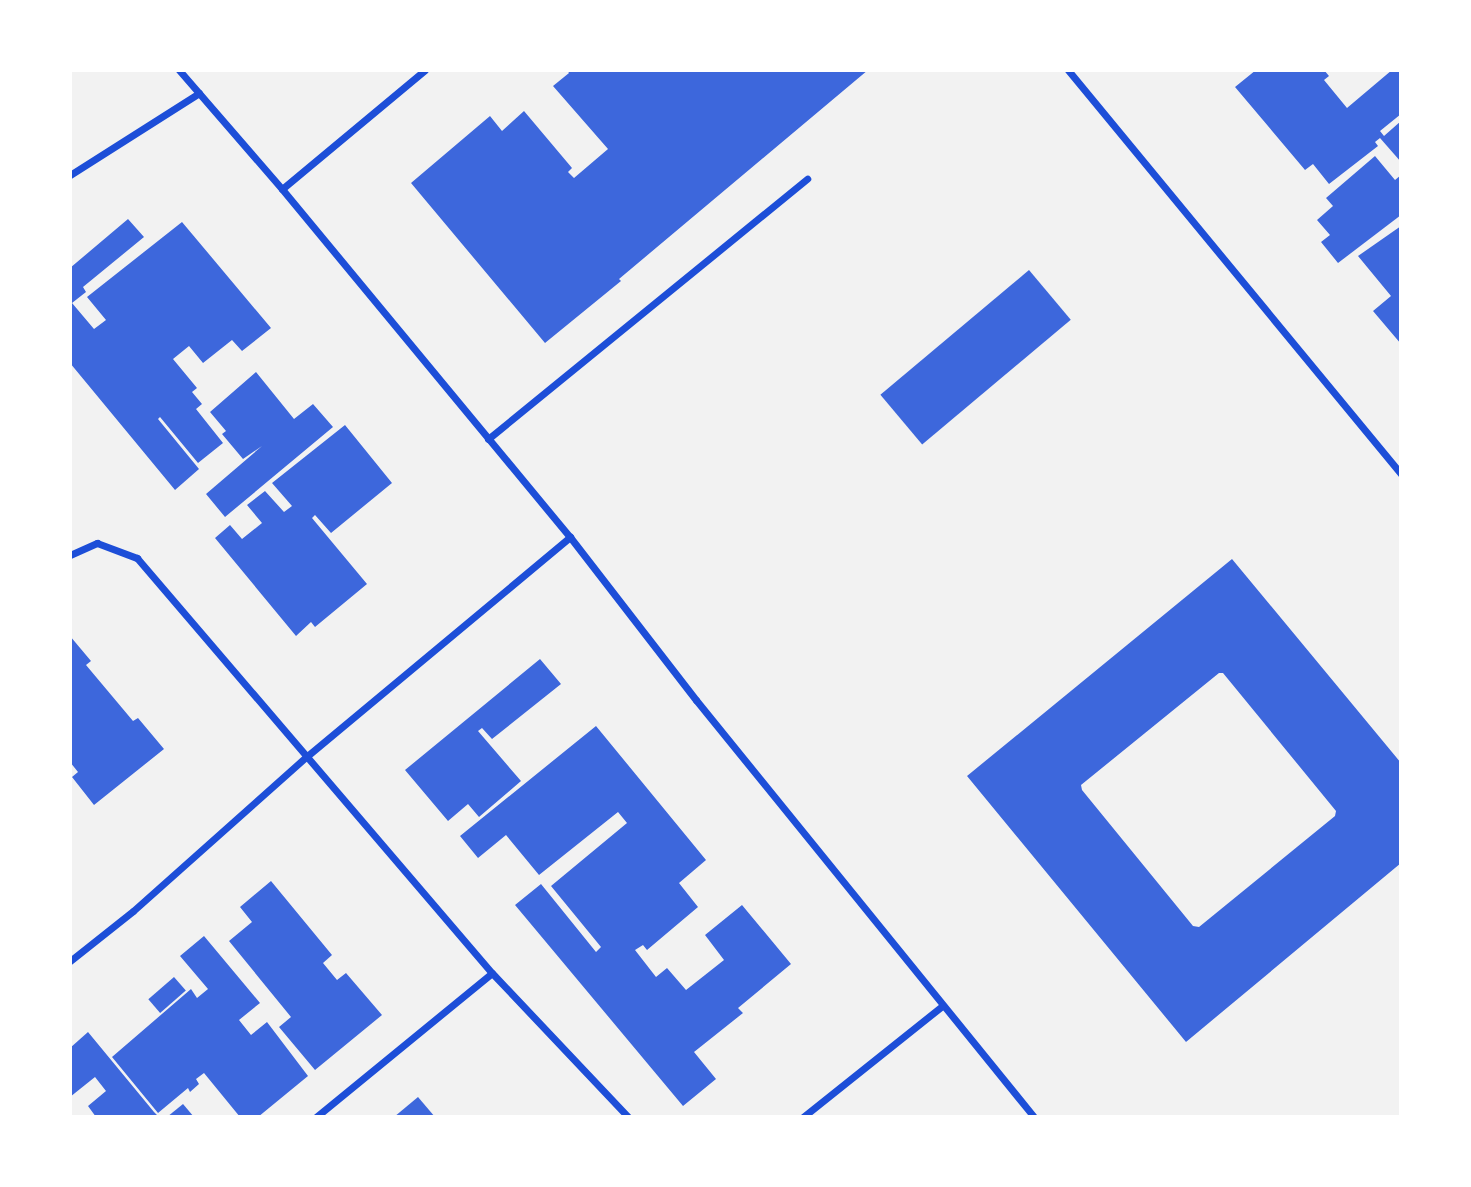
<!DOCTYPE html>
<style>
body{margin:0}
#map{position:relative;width:1471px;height:1187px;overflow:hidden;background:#f2f2f2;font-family:"PT Sans",sans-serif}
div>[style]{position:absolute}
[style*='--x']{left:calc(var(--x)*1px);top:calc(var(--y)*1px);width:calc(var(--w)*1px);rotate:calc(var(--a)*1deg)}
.building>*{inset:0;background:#3d67dc;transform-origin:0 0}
.minor>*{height:7px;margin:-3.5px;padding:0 3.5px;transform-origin:3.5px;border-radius:3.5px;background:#1d4ed8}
span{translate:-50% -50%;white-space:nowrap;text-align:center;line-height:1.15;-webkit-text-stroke:5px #fff;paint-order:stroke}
.frame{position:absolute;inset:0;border:72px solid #fff;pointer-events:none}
</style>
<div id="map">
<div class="building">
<i style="clip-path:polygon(567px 70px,868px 70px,619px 279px,621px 281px,545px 343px,411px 183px,490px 116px,502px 131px,524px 111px,572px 168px,568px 172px,574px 178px,608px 149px,553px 86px,569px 73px)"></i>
<i style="clip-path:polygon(1256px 70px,1324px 70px,1329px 76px,1324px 80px,1347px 108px,1392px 70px,1401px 70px,1401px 114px,1380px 131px,1384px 136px,1401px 121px,1401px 162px,1380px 138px,1375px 142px,1378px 146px,1329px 184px,1313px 164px,1305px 170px,1235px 87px)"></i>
<i style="clip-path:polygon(1375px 156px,1395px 180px,1401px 175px,1401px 215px,1338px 263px,1321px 242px,1330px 235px,1317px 220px,1333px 206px,1326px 198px)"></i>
<i style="clip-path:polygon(128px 219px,144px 237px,83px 287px,86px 292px,72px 303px,94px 329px,106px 320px,87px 297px,182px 222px,271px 328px,242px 351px,232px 340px,203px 363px,189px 346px,173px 359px,197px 388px,192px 392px,202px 404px,196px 409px,223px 443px,198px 463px,160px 417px,158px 419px,199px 469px,175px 490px,70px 363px,70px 268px)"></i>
<i style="clip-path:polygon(1401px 226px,1401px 344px,1373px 311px,1391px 296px,1358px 256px)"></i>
<i style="left:1029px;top:270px;width:65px;height:194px;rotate:50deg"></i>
<i style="clip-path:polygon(256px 372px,294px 419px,313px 404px,333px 427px,225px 517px,206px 494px,262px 446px,243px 459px,222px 434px,226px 431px,210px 412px)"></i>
<i style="clip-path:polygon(345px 425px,392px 483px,331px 533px,315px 515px,312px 518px,367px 584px,315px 627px,311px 622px,296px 636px,215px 538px,230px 525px,242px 539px,262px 523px,247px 505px,265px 491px,284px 512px,292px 506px,272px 483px)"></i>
<i style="clip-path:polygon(evenodd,1232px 559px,1401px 763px,1401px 863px,1186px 1042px,967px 776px,1232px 559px,1219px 673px,1223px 673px,1336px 811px,1335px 816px,1199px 927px,1193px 926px,1082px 790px,1081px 785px,1219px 673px)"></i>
<i style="clip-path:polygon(70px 636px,91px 661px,86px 665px,133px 721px,138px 718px,164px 749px,94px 805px,72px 777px,78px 772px,70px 762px)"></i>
<i style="clip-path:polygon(540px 659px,561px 684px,492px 739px,482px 728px,478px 731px,521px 781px,479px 817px,468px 804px,448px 821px,405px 770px)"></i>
<i style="clip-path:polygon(596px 726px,706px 860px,679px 883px,698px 907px,647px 950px,643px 945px,635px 950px,656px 977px,667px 968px,686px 990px,724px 960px,705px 935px,742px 905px,791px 964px,738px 1008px,743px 1013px,694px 1052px,716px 1079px,683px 1106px,515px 905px,541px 884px,596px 952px,601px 947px,551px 886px,627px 823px,618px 812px,539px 875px,506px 835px,478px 858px,460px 836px)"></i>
<i style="clip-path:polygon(271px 881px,332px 955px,323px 963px,337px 980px,346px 973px,382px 1015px,315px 1070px,279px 1027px,291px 1017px,229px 941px,252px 922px,240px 907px)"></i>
<i style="clip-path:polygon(204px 936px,260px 1003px,239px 1020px,251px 1035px,267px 1022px,308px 1076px,258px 1117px,240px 1117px,204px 1073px,196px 1079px,199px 1084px,190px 1092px,188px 1088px,158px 1113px,112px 1057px,191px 989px,197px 998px,208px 989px,180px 956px)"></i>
<i style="left:174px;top:977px;width:18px;height:34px;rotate:49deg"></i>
<i style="clip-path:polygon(88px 1032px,154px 1112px,159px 1117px,96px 1117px,88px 1106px,106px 1091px,95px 1077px,70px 1097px,70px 1048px)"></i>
<i style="clip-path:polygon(418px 1097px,435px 1117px,394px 1117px)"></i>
<i style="clip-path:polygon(183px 1104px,194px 1117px,167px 1117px)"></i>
</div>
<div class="minor">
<i style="--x:179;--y:70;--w:157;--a:49.1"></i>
<i style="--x:282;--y:189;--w:452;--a:50.4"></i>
<i style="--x:570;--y:537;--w:206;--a:52.3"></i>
<i style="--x:696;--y:700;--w:537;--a:50.97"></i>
<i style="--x:1068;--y:70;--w:524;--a:50.5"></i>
<i style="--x:70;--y:175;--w:153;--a:-32.4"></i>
<i style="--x:282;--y:189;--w:186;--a:-39.8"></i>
<i style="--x:488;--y:439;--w:412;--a:-39.2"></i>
<i style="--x:70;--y:555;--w:30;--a:-24"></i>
<i style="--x:97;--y:543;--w:43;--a:20.6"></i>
<i style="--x:137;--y:558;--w:546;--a:49.46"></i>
<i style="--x:492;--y:973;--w:198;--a:46.6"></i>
<i style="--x:70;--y:961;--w:80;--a:-38.4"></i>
<i style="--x:133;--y:911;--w:232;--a:-41.7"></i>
<i style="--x:306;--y:757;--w:344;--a:-39.8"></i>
<i style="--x:316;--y:1117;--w:227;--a:-39.3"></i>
<i style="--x:803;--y:1117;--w:178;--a:-38.6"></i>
</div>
<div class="frame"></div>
</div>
